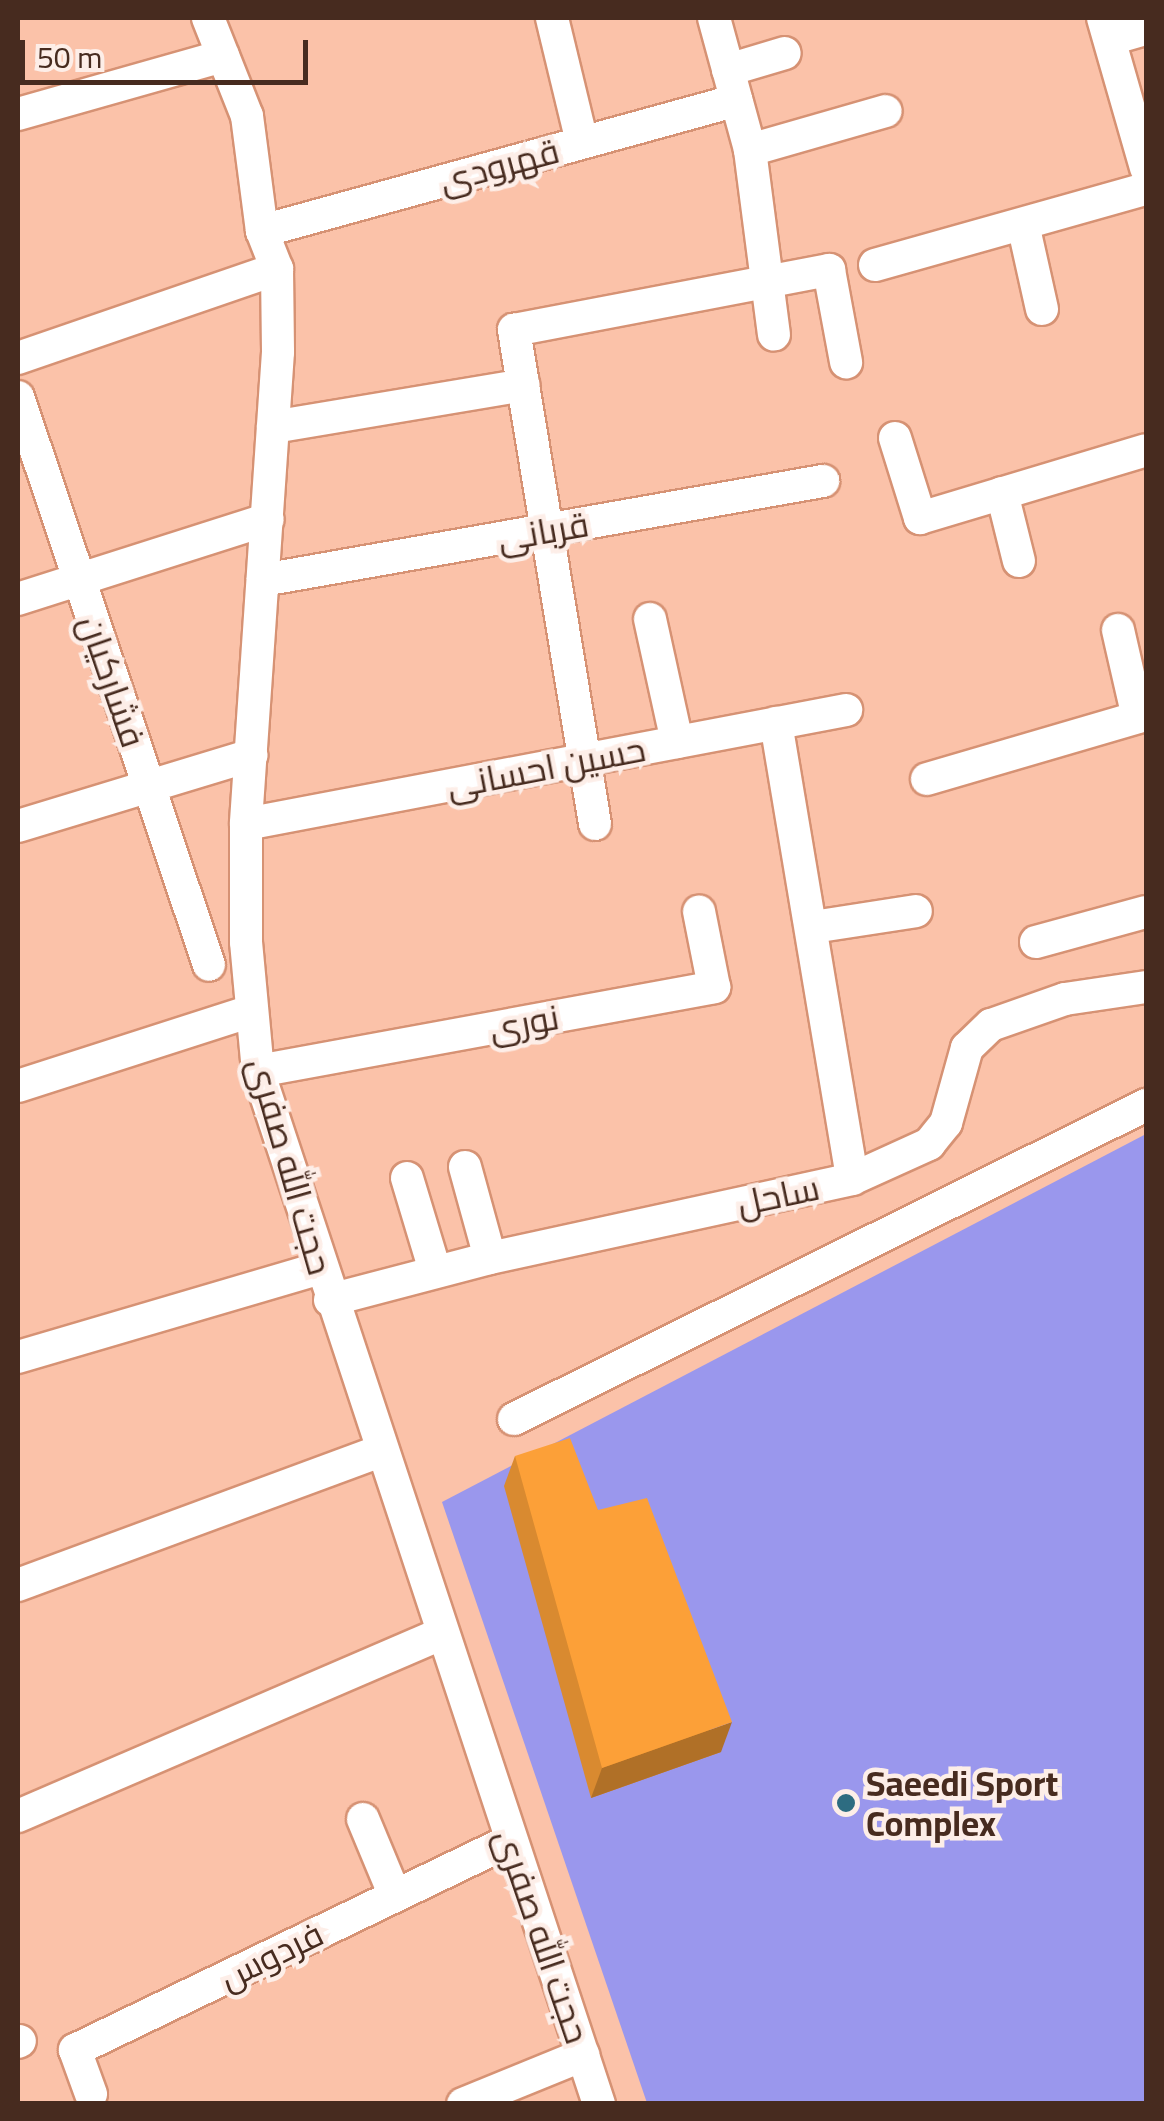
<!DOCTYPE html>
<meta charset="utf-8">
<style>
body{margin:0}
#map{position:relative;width:1164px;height:2121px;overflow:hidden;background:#fbc2a9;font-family:Georgia,Cairo,serif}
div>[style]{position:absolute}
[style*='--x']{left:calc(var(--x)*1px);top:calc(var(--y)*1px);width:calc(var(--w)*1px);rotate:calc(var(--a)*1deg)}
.green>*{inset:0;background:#9a97ed}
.roads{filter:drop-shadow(2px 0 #d69274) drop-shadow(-2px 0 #d69274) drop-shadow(0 2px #d69274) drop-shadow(0 -2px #d69274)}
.minor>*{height:32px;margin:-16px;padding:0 16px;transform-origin:16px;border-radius:16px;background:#fff}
.wall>*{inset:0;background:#d98a30}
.shaded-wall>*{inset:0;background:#b07027}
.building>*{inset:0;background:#fca038}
.dots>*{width:28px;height:28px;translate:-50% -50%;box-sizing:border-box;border:5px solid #fdeee8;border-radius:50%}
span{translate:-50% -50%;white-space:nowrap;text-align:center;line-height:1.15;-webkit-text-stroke:9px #fdeee8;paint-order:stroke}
.street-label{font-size:35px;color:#472b1f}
.poi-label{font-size:35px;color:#472b1f;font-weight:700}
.left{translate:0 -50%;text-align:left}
.frame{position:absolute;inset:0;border:20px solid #472b1f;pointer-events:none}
.scale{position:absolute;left:20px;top:40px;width:288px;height:45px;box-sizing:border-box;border:5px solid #472b1f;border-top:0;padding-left:12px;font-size:30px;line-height:35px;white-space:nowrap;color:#472b1f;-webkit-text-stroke:8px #fdeee8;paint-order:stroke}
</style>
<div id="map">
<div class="green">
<i style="clip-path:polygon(1146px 1134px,1146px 2103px,647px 2103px,442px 1502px)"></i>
</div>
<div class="roads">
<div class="minor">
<i style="--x:208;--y:18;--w:105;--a:68.3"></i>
<i style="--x:247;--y:116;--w:116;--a:82.6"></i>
<i style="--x:262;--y:231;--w:41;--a:68.5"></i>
<i style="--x:277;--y:269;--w:83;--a:89.3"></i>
<i style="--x:278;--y:352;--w:473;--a:93.9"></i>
<i style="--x:246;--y:824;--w:118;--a:90"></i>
<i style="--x:246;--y:942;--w:130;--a:84.7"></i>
<i style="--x:258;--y:1071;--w:1088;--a:71.73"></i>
<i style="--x:552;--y:18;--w:128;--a:76.4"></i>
<i style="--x:714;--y:18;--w:137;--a:74.7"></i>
<i style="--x:750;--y:150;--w:186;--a:82.6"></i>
<i style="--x:1103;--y:18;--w:156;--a:74"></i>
<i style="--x:1110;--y:39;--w:37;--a:-16"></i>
<i style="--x:728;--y:70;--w:59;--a:-16.6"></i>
<i style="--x:18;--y:114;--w:213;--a:-15.8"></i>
<i style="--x:750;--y:150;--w:141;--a:-16"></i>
<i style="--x:1023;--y:224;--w:87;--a:77.4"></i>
<i style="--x:262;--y:231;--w:492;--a:-15.4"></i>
<i style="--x:875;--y:265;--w:281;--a:-15.7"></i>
<i style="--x:18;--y:358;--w:274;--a:-19"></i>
<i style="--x:18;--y:397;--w:599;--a:71.41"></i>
<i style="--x:273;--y:427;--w:254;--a:-9.5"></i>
<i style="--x:895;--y:438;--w:84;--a:72.6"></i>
<i style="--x:920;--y:518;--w:236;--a:-16.7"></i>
<i style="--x:1002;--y:493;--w:70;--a:76"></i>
<i style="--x:263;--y:580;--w:569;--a:-10.03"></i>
<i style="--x:18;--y:599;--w:262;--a:-17.7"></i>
<i style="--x:650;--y:619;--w:126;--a:77.6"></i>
<i style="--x:1118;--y:630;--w:89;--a:77.1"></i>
<i style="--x:776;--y:723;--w:462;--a:80.5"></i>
<i style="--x:927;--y:779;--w:228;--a:-16.3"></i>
<i style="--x:246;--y:824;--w:611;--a:-10.76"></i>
<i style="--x:595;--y:824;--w:501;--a:-99.31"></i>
<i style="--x:514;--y:330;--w:321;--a:-10.8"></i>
<i style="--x:829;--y:270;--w:94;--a:79.5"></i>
<i style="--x:18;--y:826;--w:244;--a:-16.9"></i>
<i style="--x:813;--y:927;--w:104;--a:-8.8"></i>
<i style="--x:1036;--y:942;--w:114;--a:-15.3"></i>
<i style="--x:258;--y:1071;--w:464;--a:-10.4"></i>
<i style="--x:714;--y:987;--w:77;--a:-101.2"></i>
<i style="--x:18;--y:1086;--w:245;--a:-17.8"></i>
<i style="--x:465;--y:1167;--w:94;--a:74.6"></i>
<i style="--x:407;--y:1178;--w:97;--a:73.2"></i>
<i style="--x:330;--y:1300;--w:165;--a:-14.7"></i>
<i style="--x:490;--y:1258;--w:371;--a:-12.3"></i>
<i style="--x:852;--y:1179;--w:85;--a:-24.4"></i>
<i style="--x:929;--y:1144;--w:27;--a:-51"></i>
<i style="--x:946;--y:1123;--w:78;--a:-74.4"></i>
<i style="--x:967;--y:1048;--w:33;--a:-44"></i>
<i style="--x:991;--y:1025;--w:78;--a:-19.4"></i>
<i style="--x:1065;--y:999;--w:82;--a:-8.4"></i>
<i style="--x:18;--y:1357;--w:315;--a:-16.4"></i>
<i style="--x:514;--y:1419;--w:706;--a:-26.42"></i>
<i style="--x:18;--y:1585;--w:387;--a:-20.3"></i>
<i style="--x:18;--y:1816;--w:460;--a:-23.3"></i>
<i style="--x:363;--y:1819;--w:83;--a:67.4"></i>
<i style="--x:18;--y:2042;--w:2;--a:-27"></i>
<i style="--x:91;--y:2094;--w:47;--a:-110"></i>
<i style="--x:75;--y:2050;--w:484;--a:-25.7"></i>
<i style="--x:463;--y:2104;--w:130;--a:-22.2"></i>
</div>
</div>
<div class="wall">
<i style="clip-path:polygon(515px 1456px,598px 1510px,721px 1752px,591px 1798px,504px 1486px)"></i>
</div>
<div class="shaded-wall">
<i style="clip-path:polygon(732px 1722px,721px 1752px,591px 1798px,602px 1768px)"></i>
</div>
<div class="building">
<i style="clip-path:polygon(570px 1438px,598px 1510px,647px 1498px,732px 1722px,602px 1768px,515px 1456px)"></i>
</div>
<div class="dots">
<i style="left:846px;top:1803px;background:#2d6c81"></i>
</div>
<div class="street-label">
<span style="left:499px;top:165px;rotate:-15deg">قهرودی</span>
<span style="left:543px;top:531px;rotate:-10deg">قربانی</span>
<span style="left:113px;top:681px;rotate:71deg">فشارکیان</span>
<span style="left:546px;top:767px;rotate:-11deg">حسین احسانی</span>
<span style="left:524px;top:1022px;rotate:-10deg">نوری</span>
<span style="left:291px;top:1166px;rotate:74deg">حجت الله صفری</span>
<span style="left:778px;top:1195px;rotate:-12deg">ساحل</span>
<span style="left:543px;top:1936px;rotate:71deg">حجت الله صفری</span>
<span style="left:271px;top:1955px;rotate:-26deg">فردوس</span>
</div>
<div class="poi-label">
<span class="left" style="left:866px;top:1803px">Saeedi Sport<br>Complex</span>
</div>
<div class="frame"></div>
<div class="scale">50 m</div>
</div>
